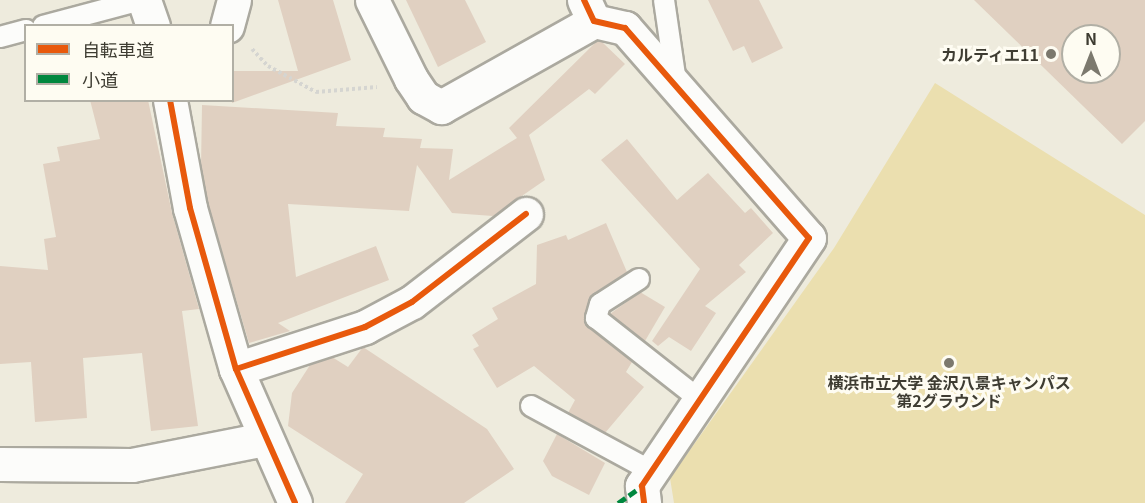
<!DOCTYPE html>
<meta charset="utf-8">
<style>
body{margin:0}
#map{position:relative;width:1145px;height:503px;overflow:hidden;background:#eeebdd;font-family:Georgia,"Noto Sans JP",serif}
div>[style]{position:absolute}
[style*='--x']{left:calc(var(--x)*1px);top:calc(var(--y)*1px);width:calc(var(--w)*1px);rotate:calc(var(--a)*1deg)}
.green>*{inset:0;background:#ebdfaf}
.building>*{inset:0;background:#e0d0c1}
.path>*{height:4px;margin-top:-2px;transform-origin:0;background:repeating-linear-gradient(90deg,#d5d5d1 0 3px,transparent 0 6px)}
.roads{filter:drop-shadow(2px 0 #aba99f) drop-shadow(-2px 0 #aba99f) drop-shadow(0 2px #aba99f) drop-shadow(0 -2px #aba99f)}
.service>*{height:20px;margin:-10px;padding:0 10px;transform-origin:10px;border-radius:10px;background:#fcfcfa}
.minor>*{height:33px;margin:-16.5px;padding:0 16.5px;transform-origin:16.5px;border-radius:16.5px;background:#fcfcfa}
.tertiary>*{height:33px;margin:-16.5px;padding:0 16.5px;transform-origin:16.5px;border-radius:16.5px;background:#fcfcfa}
.quiet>*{height:4.5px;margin-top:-2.25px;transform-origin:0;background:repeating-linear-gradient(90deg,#00873e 0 9px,transparent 0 13.5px)}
.cycleway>*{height:6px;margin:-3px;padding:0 3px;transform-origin:3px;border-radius:3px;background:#e8590c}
.dots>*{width:16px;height:16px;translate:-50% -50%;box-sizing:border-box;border:3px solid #fefcf2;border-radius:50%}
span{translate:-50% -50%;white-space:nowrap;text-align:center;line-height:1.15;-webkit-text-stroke:6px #fefcf2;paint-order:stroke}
.poi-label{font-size:16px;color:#3e3c32;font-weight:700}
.right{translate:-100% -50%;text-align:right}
.legend{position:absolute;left:24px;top:24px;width:210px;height:78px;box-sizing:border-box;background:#fefcf2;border:2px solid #b1afa5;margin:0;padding:8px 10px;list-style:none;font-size:18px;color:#3e3c32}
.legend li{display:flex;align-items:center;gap:12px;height:30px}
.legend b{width:30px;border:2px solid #b1afa5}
.north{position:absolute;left:1061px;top:24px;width:60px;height:60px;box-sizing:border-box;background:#fefcf2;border:2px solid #b1afa5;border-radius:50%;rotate:0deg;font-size:16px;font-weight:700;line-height:24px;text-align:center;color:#3e3c32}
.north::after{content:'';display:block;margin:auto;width:21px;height:27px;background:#7c796e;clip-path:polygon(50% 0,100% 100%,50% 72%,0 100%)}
</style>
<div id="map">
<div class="green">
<i style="clip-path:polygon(935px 83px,1145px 215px,1145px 503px,674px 503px,670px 478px,834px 248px)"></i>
</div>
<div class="building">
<i style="clip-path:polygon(278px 0,333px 0,351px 60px,232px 103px,232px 71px,298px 71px)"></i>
<i style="clip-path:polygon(406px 0,465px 0,486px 42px,438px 67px)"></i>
<i style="clip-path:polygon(708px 0,759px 0,783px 48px,752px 63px,744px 46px,733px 51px)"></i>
<i style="clip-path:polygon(evenodd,974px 0,1145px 0,1145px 121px,1122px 144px,974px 0,1073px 36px,1109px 36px,1109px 72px,1073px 72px,1073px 36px)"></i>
<i style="clip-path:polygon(596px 42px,602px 42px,625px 64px,595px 94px,589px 89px,529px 135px,545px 180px,493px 216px,452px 213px,417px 165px,409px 211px,288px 204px,296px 277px,376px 246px,389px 280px,278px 323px,290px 331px,249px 343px,208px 204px,201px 167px,202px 105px,338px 113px,336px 126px,385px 128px,383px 137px,422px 139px,420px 148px,453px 149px,449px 180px,517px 138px,509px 128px)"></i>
<i style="clip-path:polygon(90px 100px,148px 100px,172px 213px,199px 309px,182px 311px,198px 426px,151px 431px,142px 353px,83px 358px,87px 418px,35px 422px,31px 362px,0 364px,0 266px,48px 270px,44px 239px,56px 237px,43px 164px,60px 161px,57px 147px,100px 139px)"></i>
<i style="clip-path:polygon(627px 139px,677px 200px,708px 173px,745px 213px,751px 208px,773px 233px,739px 265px,746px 272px,705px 306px,716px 313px,691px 351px,669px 337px,658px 346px,652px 341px,700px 269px,601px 160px)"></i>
<i style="clip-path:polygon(606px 223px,627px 272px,593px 294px,584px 321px,632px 362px,626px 372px,644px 387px,605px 433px,568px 413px,575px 400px,534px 366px,497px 388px,473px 349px,479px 346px,472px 335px,498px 319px,492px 308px,536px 284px,537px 245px,566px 235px,568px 240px)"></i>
<i style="clip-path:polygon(640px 292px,665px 307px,645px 341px,610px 314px)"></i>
<i style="clip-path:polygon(363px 347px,487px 429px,514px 469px,464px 503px,345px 503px,363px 474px,288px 426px,292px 393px,310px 365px,332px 357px,348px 367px)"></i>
<i style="clip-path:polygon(557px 434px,605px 463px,589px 495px,552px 476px,543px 461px)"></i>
</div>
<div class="path">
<i style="--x:252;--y:49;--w:23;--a:47"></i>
<i style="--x:268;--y:66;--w:55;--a:28.4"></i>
<i style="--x:316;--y:92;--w:61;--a:-4.7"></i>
</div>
<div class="roads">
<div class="service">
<i style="--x:664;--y:0;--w:83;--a:81.7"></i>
<i style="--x:43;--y:26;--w:101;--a:-14.9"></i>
<i style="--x:0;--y:37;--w:27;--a:-15"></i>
<i style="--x:639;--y:279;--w:46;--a:147.3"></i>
<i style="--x:600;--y:304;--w:15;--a:106"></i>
<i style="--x:596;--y:318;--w:131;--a:38.2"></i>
<i style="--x:531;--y:406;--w:136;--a:28.4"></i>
</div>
<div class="minor">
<i style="--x:144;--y:0;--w:28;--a:71"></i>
<i style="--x:372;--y:0;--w:88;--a:63.7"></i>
<i style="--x:411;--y:79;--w:22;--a:56"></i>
<i style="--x:423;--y:97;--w:21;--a:29"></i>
<i style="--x:441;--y:107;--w:176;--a:-29.3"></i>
<i style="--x:584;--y:0;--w:23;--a:65"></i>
<i style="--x:594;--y:21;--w:32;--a:13"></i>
<i style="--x:625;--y:28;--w:279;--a:48.8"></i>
<i style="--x:809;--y:238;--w:299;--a:124"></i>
<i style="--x:642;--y:486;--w:17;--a:83"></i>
<i style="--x:227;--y:26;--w:27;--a:-75"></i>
<i style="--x:170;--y:100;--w:110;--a:79.5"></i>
<i style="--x:190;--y:208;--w:167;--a:74.1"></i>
<i style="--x:236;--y:369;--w:146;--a:66.2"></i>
<i style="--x:236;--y:369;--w:136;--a:-18"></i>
<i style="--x:365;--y:327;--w:53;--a:-28"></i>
<i style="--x:412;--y:302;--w:144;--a:-37.7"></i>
</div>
<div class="tertiary">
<i style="--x:0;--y:464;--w:132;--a:0.4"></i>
<i style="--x:132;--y:465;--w:135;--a:-11.1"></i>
</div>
</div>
<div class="quiet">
<i style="--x:618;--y:503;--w:29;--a:-35"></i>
</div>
<div class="cycleway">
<i style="--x:584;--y:0;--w:23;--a:65"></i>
<i style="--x:594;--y:21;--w:32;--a:13"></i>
<i style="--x:625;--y:28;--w:279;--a:48.8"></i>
<i style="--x:809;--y:238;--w:299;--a:124"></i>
<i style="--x:642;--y:486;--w:17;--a:83"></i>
<i style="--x:170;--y:100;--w:110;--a:79.5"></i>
<i style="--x:190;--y:208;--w:167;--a:74.1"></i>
<i style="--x:236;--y:369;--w:146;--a:66.2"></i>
<i style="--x:236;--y:369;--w:136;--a:-18"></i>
<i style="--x:365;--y:327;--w:53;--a:-28"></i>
<i style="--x:412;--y:302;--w:144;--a:-37.7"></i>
</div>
<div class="dots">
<i style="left:1051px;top:54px;background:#7c796e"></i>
<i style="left:949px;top:363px;background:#7c796e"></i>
</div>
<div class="poi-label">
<span class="right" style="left:1039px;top:54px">カルティエ11</span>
<span style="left:949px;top:391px">横浜市立大学 金沢八景キャンパス<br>第2グラウンド</span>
</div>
<ul class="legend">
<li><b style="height:8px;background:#e8590c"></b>自転車道</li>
<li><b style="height:8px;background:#00873e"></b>小道</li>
</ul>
<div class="north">N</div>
</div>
